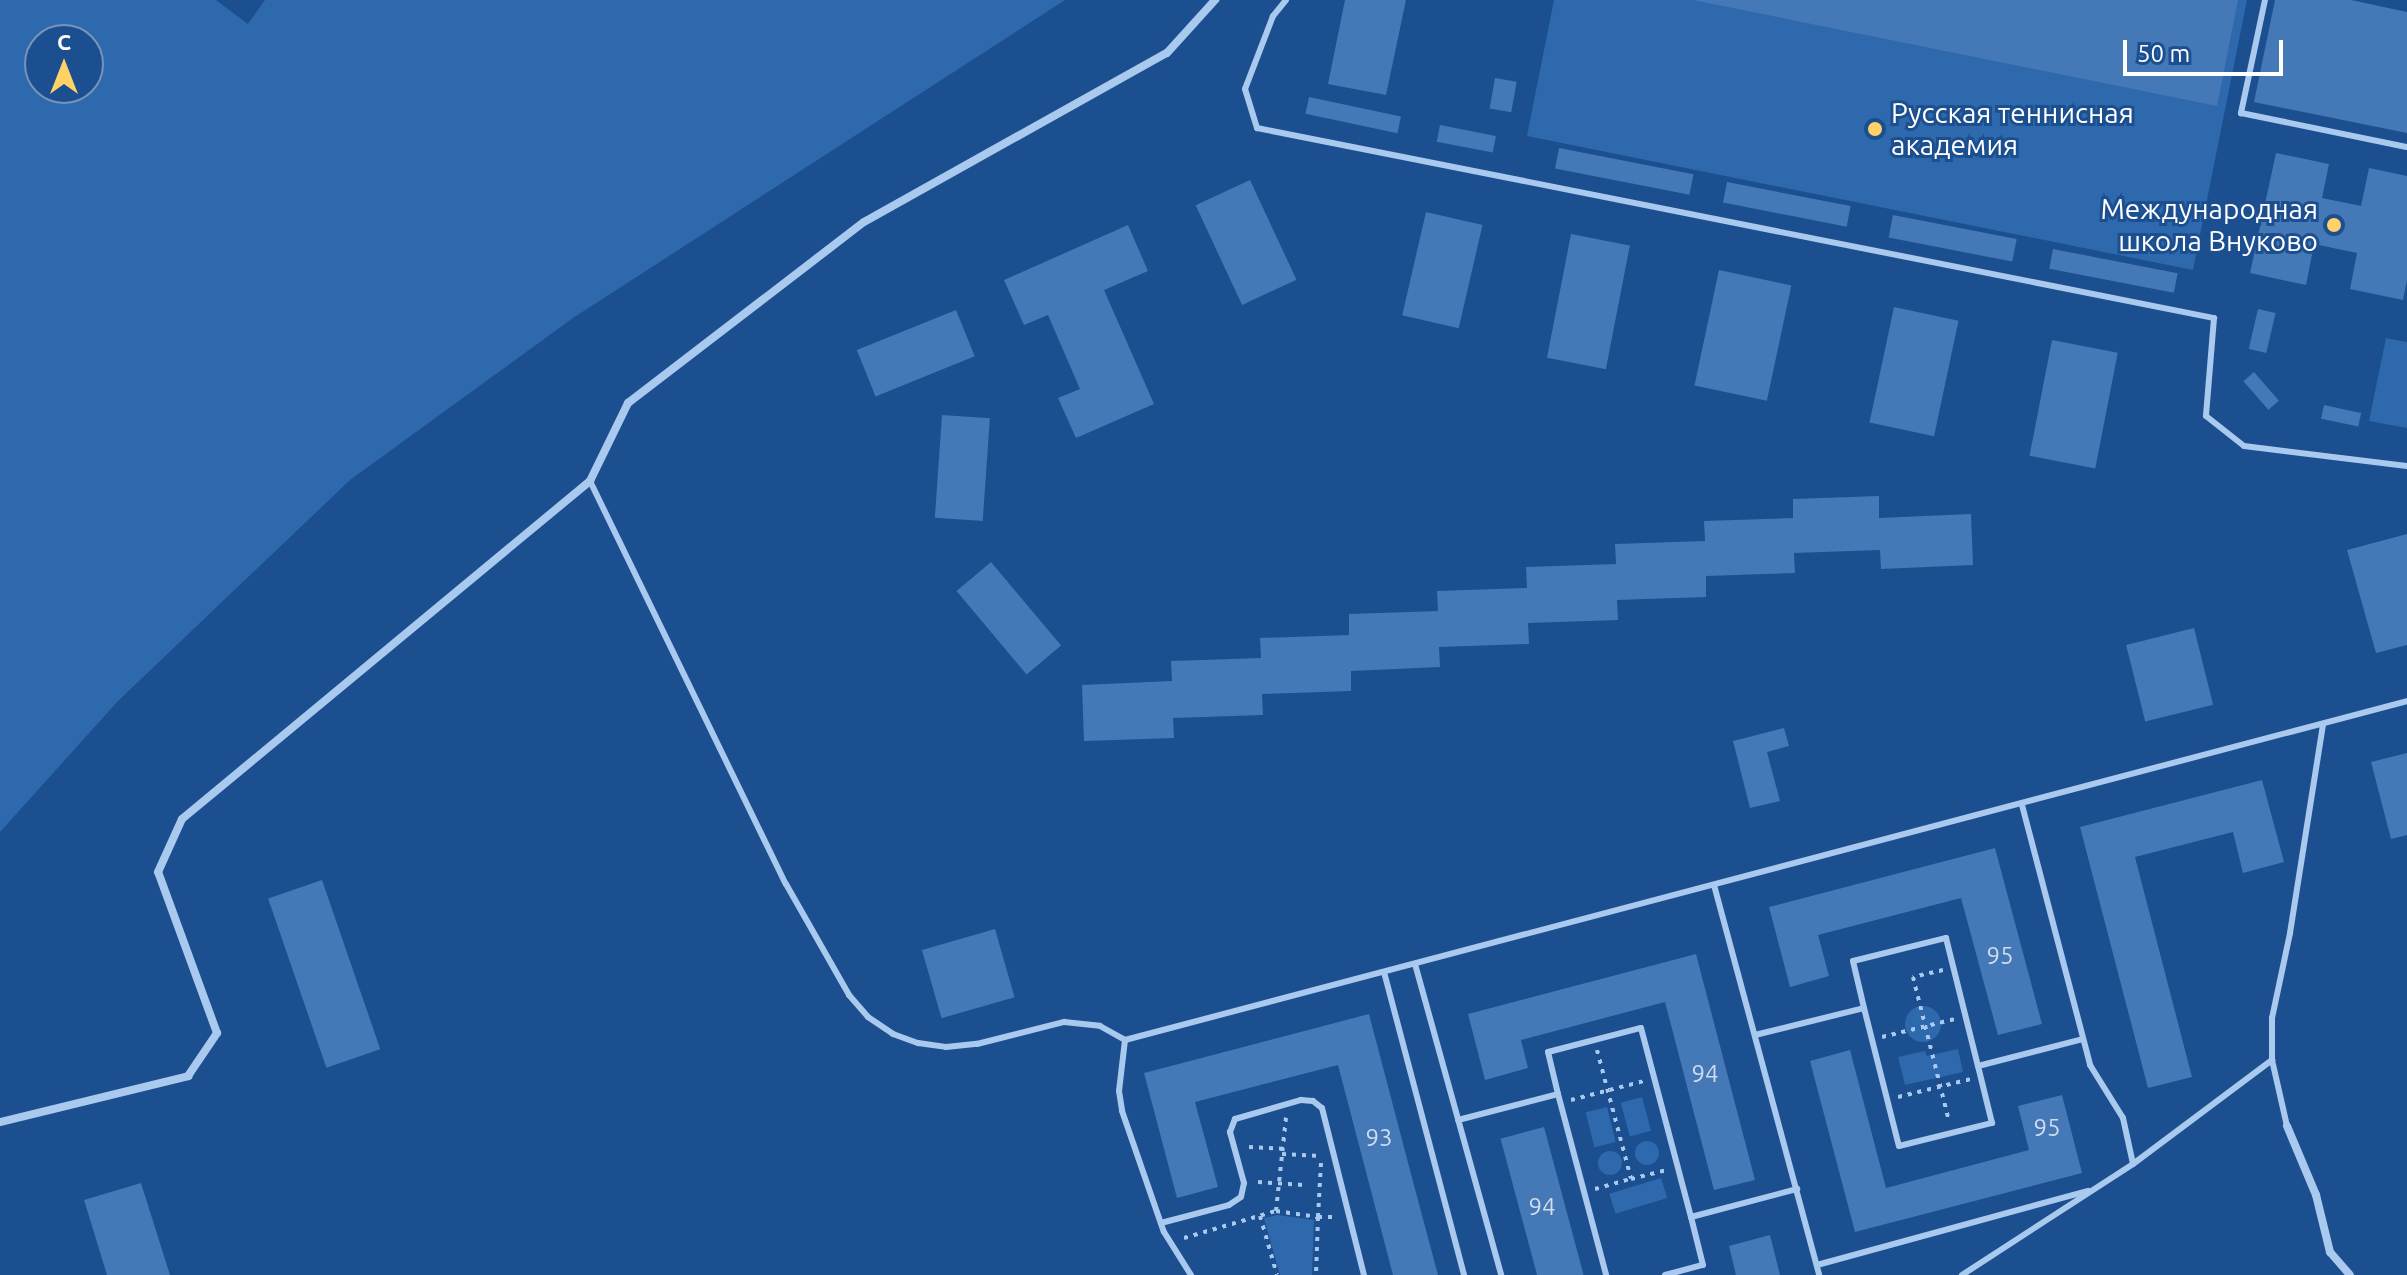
<!DOCTYPE html>
<meta charset="utf-8">
<style>
body{margin:0}
#map{position:relative;width:2407px;height:1275px;overflow:hidden;background:#1b4f8f;font-family:Ubuntu,sans-serif}
div>[style]{position:absolute}
[style*='--x']{left:calc(var(--x)*1px);top:calc(var(--y)*1px);width:calc(var(--w)*1px);rotate:calc(var(--a)*1deg)}
.green>*{inset:0;background:#2e69ad;transform-origin:0 0}
.round{border-radius:50%}
.building>*{inset:0;background:#4478b7;transform-origin:0 0}
.path>*{height:4px;margin-top:-2px;transform-origin:0;background:repeating-linear-gradient(90deg,#a9c9ee 0 4px,transparent 0 10px)}
.service>*{height:6px;margin:-3px;padding:0 3px;transform-origin:3px;border-radius:3px;background:#a9c9ee}
.minor>*{height:8px;margin:-4px;padding:0 4px;transform-origin:4px;border-radius:4px;background:#a9c9ee}
.dots>*{width:22px;height:22px;translate:-50% -50%;box-sizing:border-box;border:4px solid #1b4f8f;border-radius:50%}
span{translate:-50% -50%;white-space:nowrap;text-align:center;line-height:1.15;-webkit-text-stroke:6px #1b4f8f;paint-order:stroke}
.number-label{font-size:24px;color:#d0dded}
.number-label span{-webkit-text-stroke-width:0}
.poi-label{font-size:28px;color:#fff}
.left{translate:0 -50%;text-align:left}
.right{translate:-100% -50%;text-align:right}
.north{position:absolute;left:24px;top:24px;width:80px;height:80px;box-sizing:border-box;background:#1b4f8f;border:2px solid #7695bc;border-radius:50%;rotate:0deg;font-size:22px;font-weight:700;line-height:32px;text-align:center;color:#fff}
.north::after{content:'';display:block;margin:auto;width:28px;height:36px;background:#ffd166;clip-path:polygon(50% 0,100% 100%,50% 72%,0 100%)}
.scale{position:absolute;left:2123px;top:40px;width:160px;height:36px;box-sizing:border-box;border:4px solid #fff;border-top:0;padding-left:10px;font-size:24px;line-height:28px;white-space:nowrap;color:#fff;-webkit-text-stroke:6px #1b4f8f;paint-order:stroke}
</style>
<div id="map">
<div class="green">
<i style="clip-path:polygon(evenodd,0 0,216px 0,248px 24px,265px 0,1065px 0,573px 318px,350px 480px,118px 701px,0 832px,0 0,88px 40px,88px 88px,40px 88px,40px 40px,88px 40px)"></i>
<i style="clip-path:polygon(1554px 0,2247px 0,2193px 270px,1527px 136px)"></i>
<i style="clip-path:polygon(2386px 338px,2407px 342px,2407px 428px,2369px 421px)"></i>
<i class="round" style="left:1905px;top:1006px;width:36px;height:36px"></i>
<i style="clip-path:polygon(1958px 1049px,1963px 1072px,1905px 1085px,1898px 1057px,1925px 1051px,1927px 1056px)"></i>
<i style="left:1642px;top:1097px;width:35px;height:22px;rotate:75deg"></i>
<i style="left:1607px;top:1107px;width:36px;height:22px;rotate:76deg"></i>
<i class="round" style="left:1635px;top:1141px;width:24px;height:24px"></i>
<i class="round" style="left:1598px;top:1151px;width:24px;height:24px"></i>
<i style="left:1661px;top:1178px;width:21px;height:54px;rotate:73deg"></i>
<i style="clip-path:polygon(1277px 1215px,1314px 1220px,1312px 1275px,1280px 1275px,1264px 1218px)"></i>
</div>
<div class="building">
<i style="clip-path:polygon(1345px 0,1406px 0,1386px 95px,1328px 84px)"></i>
<i style="clip-path:polygon(1693px 0,2238px 0,2217px 106px)"></i>
<i style="clip-path:polygon(2275px 0,2351px 0,2407px 12px,2407px 133px,2254px 102px)"></i>
<i style="left:1495px;top:78px;width:22px;height:31px;rotate:10deg"></i>
<i style="left:1309px;top:97px;width:94px;height:17px;rotate:12deg"></i>
<i style="left:1440px;top:125px;width:57px;height:17px;rotate:11deg"></i>
<i style="left:1559px;top:148px;width:137px;height:21px;rotate:11deg"></i>
<i style="clip-path:polygon(2276px 153px,2329px 164px,2322px 198px,2361px 206px,2369px 168px,2407px 176px,2407px 280px,2403px 300px,2350px 289px,2357px 253px,2314px 244px,2306px 285px,2250px 273px)"></i>
<i style="left:1250px;top:180px;width:110px;height:60px;rotate:65deg"></i>
<i style="left:1727px;top:182px;width:126px;height:21px;rotate:11deg"></i>
<i style="left:1426px;top:212px;width:58px;height:106px;rotate:13deg"></i>
<i style="left:1893px;top:215px;width:126px;height:23px;rotate:11deg"></i>
<i style="clip-path:polygon(1128px 225px,1148px 271px,1104px 290px,1154px 404px,1076px 438px,1058px 398px,1080px 389px,1048px 315px,1024px 325px,1004px 280px)"></i>
<i style="left:1571px;top:234px;width:60px;height:126px;rotate:11deg"></i>
<i style="left:2053px;top:249px;width:127px;height:20px;rotate:11deg"></i>
<i style="left:1719px;top:270px;width:74px;height:118px;rotate:12deg"></i>
<i style="left:1894px;top:307px;width:66px;height:118px;rotate:12deg"></i>
<i style="left:2258px;top:309px;width:18px;height:41px;rotate:13deg"></i>
<i style="left:956px;top:310px;width:50px;height:107px;rotate:68deg"></i>
<i style="left:2052px;top:340px;width:67px;height:118px;rotate:11deg"></i>
<i style="left:2254px;top:372px;width:38px;height:14px;rotate:49deg"></i>
<i style="left:2324px;top:405px;width:38px;height:14px;rotate:12deg"></i>
<i style="left:942px;top:415px;width:48px;height:103px;rotate:4deg"></i>
<i style="clip-path:polygon(1879px 496px,1879px 518px,1971px 514px,1973px 565px,1881px 569px,1880px 550px,1794px 553px,1795px 573px,1706px 576px,1706px 597px,1617px 600px,1618px 620px,1528px 623px,1529px 644px,1439px 647px,1440px 667px,1351px 671px,1351px 691px,1262px 694px,1263px 715px,1173px 718px,1174px 738px,1084px 741px,1082px 685px,1172px 681px,1171px 661px,1261px 658px,1260px 638px,1349px 635px,1349px 614px,1438px 611px,1437px 591px,1527px 588px,1526px 567px,1616px 564px,1615px 544px,1705px 541px,1704px 521px,1793px 518px,1793px 499px)"></i>
<i style="clip-path:polygon(2407px 534px,2407px 645px,2376px 653px,2347px 550px)"></i>
<i style="left:991px;top:562px;width:109px;height:45px;rotate:50deg"></i>
<i style="left:2194px;top:628px;width:79px;height:70px;rotate:76deg"></i>
<i style="clip-path:polygon(1784px 728px,1789px 746px,1767px 752px,1780px 801px,1750px 808px,1733px 741px)"></i>
<i style="clip-path:polygon(2407px 753px,2407px 835px,2391px 839px,2371px 762px)"></i>
<i style="clip-path:polygon(2262px 780px,2284px 862px,2243px 873px,2233px 832px,2135px 857px,2192px 1077px,2148px 1088px,2080px 827px)"></i>
<i style="clip-path:polygon(1995px 848px,2042px 1024px,1998px 1035px,1961px 898px,1818px 935px,1829px 976px,1790px 987px,1769px 907px)"></i>
<i style="left:322px;top:880px;width:179px;height:57px;rotate:71deg"></i>
<i style="left:995px;top:929px;width:71px;height:76px;rotate:74deg"></i>
<i style="clip-path:polygon(1696px 954px,1755px 1180px,1714px 1190px,1665px 1002px,1521px 1040px,1528px 1068px,1485px 1080px,1468px 1014px)"></i>
<i style="clip-path:polygon(1369px 1014px,1411px 1174px,1438px 1275px,1393px 1275px,1338px 1065px,1195px 1102px,1218px 1187px,1177px 1198px,1144px 1073px)"></i>
<i style="clip-path:polygon(1850px 1050px,1886px 1188px,2029px 1150px,2018px 1106px,2062px 1095px,2082px 1173px,1855px 1232px,1810px 1061px)"></i>
<i style="left:1544px;top:1127px;width:153px;height:45px;rotate:75deg"></i>
<i style="clip-path:polygon(141px 1183px,170px 1275px,107px 1275px,84px 1200px)"></i>
<i style="clip-path:polygon(1770px 1235px,1780px 1275px,1736px 1275px,1729px 1246px)"></i>
</div>
<div class="path">
<i style="--x:1943;--y:970;--w:31;--a:167"></i>
<i style="--x:1913;--y:977;--w:148;--a:76"></i>
<i style="--x:1882;--y:1037;--w:75;--a:-13.9"></i>
<i style="--x:1597;--y:1050;--w:133;--a:75.2"></i>
<i style="--x:1631;--y:1179;--w:38;--a:-14"></i>
<i style="--x:1898;--y:1097;--w:75;--a:-13.9"></i>
<i style="--x:1571;--y:1100;--w:75;--a:-14.6"></i>
<i style="--x:1249;--y:1147;--w:34;--a:3"></i>
<i style="--x:1282;--y:1154;--w:38;--a:3"></i>
<i style="--x:1321;--y:1163;--w:54;--a:93.2"></i>
<i style="--x:1318;--y:1217;--w:20;--a:0"></i>
<i style="--x:1258;--y:1182;--w:46;--a:3.7"></i>
<i style="--x:1595;--y:1189;--w:37;--a:-16"></i>
<i style="--x:1276;--y:1211;--w:94;--a:-83.9"></i>
<i style="--x:1260;--y:1216;--w:61;--a:73.9"></i>
<i style="--x:1184;--y:1238;--w:96;--a:-16.4"></i>
<i style="--x:1276;--y:1211;--w:42;--a:8.1"></i>
<i style="--x:1318;--y:1217;--w:58;--a:92"></i>
</div>
<div class="service">
<i style="--x:1286;--y:0;--w:21;--a:129"></i>
<i style="--x:1273;--y:16;--w:78;--a:111"></i>
<i style="--x:1245;--y:89;--w:41;--a:72.9"></i>
<i style="--x:1257;--y:128;--w:976;--a:11.23"></i>
<i style="--x:2214;--y:318;--w:98;--a:94.7"></i>
<i style="--x:2206;--y:416;--w:48;--a:38.3"></i>
<i style="--x:2244;--y:446;--w:164;--a:7"></i>
<i style="--x:2265;--y:0;--w:116;--a:102"></i>
<i style="--x:2241;--y:113;--w:169;--a:11.6"></i>
<i style="--x:590;--y:481;--w:448;--a:64.1"></i>
<i style="--x:786;--y:884;--w:128;--a:60.4"></i>
<i style="--x:849;--y:995;--w:29;--a:49"></i>
<i style="--x:868;--y:1017;--w:30;--a:34"></i>
<i style="--x:893;--y:1034;--w:27;--a:20"></i>
<i style="--x:918;--y:1043;--w:28;--a:8"></i>
<i style="--x:946;--y:1047;--w:31;--a:-6"></i>
<i style="--x:977;--y:1044;--w:90;--a:-14.2"></i>
<i style="--x:1064;--y:1022;--w:36;--a:6"></i>
<i style="--x:1100;--y:1026;--w:29;--a:29"></i>
<i style="--x:1125;--y:1040;--w:1326;--a:-14.81"></i>
<i style="--x:2022;--y:805;--w:269;--a:75.3"></i>
<i style="--x:2090;--y:1065;--w:62;--a:58.1"></i>
<i style="--x:2123;--y:1118;--w:47;--a:77.7"></i>
<i style="--x:1714;--y:885;--w:404;--a:74.9"></i>
<i style="--x:1415;--y:964;--w:323;--a:74.5"></i>
<i style="--x:1384;--y:972;--w:313;--a:75.2"></i>
<i style="--x:1864;--y:1008;--w:48;--a:-103.2"></i>
<i style="--x:1853;--y:961;--w:96;--a:-13.9"></i>
<i style="--x:1946;--y:938;--w:132;--a:76"></i>
<i style="--x:1755;--y:1035;--w:112;--a:-13.9"></i>
<i style="--x:1864;--y:1008;--w:142;--a:75.8"></i>
<i style="--x:1899;--y:1146;--w:96;--a:-13.9"></i>
<i style="--x:1992;--y:1123;--w:59;--a:-103.8"></i>
<i style="--x:1978;--y:1066;--w:108;--a:-14.4"></i>
<i style="--x:1125;--y:1040;--w:51;--a:96.7"></i>
<i style="--x:1119;--y:1091;--w:20;--a:81"></i>
<i style="--x:1122;--y:1111;--w:128;--a:70.9"></i>
<i style="--x:1164;--y:1232;--w:51;--a:57.9"></i>
<i style="--x:1558;--y:1094;--w:43;--a:-103.4"></i>
<i style="--x:1548;--y:1052;--w:96;--a:-14.5"></i>
<i style="--x:1641;--y:1028;--w:196;--a:75.2"></i>
<i style="--x:1458;--y:1120;--w:103;--a:-14.6"></i>
<i style="--x:1558;--y:1094;--w:187;--a:75.1"></i>
<i style="--x:2287;--y:1126;--w:68;--a:-102.8"></i>
<i style="--x:2272;--y:1060;--w:42;--a:-90"></i>
<i style="--x:2272;--y:1018;--w:87;--a:-78"></i>
<i style="--x:2290;--y:933;--w:211;--a:-81"></i>
<i style="--x:1161;--y:1223;--w:70;--a:-14.8"></i>
<i style="--x:1229;--y:1205;--w:14;--a:-34"></i>
<i style="--x:1241;--y:1197;--w:14;--a:-78"></i>
<i style="--x:1244;--y:1183;--w:53;--a:-105.4"></i>
<i style="--x:1230;--y:1132;--w:14;--a:-69"></i>
<i style="--x:1235;--y:1119;--w:69;--a:-16.1"></i>
<i style="--x:1301;--y:1100;--w:12;--a:5"></i>
<i style="--x:1313;--y:1101;--w:11;--a:38"></i>
<i style="--x:1322;--y:1108;--w:172;--a:75.9"></i>
<i style="--x:1817;--y:1265;--w:281;--a:-15.3"></i>
<i style="--x:1665;--y:1275;--w:39;--a:-15"></i>
<i style="--x:1703;--y:1265;--w:49;--a:-104"></i>
<i style="--x:1691;--y:1217;--w:110;--a:-14.8"></i>
<i style="--x:1962;--y:1275;--w:204;--a:-33"></i>
<i style="--x:2133;--y:1164;--w:174;--a:-36.8"></i>
</div>
<div class="minor">
<i style="--x:0;--y:1122;--w:194;--a:-13.7"></i>
<i style="--x:188;--y:1076;--w:52;--a:-56"></i>
<i style="--x:217;--y:1033;--w:171;--a:-110.1"></i>
<i style="--x:158;--y:872;--w:58;--a:-65.6"></i>
<i style="--x:182;--y:819;--w:530;--a:-39.64"></i>
<i style="--x:590;--y:481;--w:87;--a:-64"></i>
<i style="--x:628;--y:403;--w:297;--a:-37.5"></i>
<i style="--x:864;--y:222;--w:347;--a:-29.2"></i>
<i style="--x:1167;--y:53;--w:72;--a:-47.8"></i>
<i style="--x:2287;--y:1126;--w:75;--a:67.2"></i>
<i style="--x:2316;--y:1195;--w:59;--a:76.2"></i>
<i style="--x:2330;--y:1252;--w:30;--a:49"></i>
</div>
<div class="dots">
<i style="left:1875px;top:129px;background:#ffd166"></i>
<i style="left:2334px;top:225px;background:#ffd166"></i>
</div>
<div class="number-label">
<span style="left:2000px;top:956px">95</span>
<span style="left:1705px;top:1074px">94</span>
<span style="left:2047px;top:1128px">95</span>
<span style="left:1379px;top:1138px">93</span>
<span style="left:1542px;top:1207px">94</span>
</div>
<div class="poi-label">
<span class="left" style="left:1891px;top:129px">Русская теннисная<br>академия</span>
<span class="right" style="left:2318px;top:225px">Международная<br>школа Внуково</span>
</div>
<div class="north">С</div>
<div class="scale">50 m</div>
</div>
